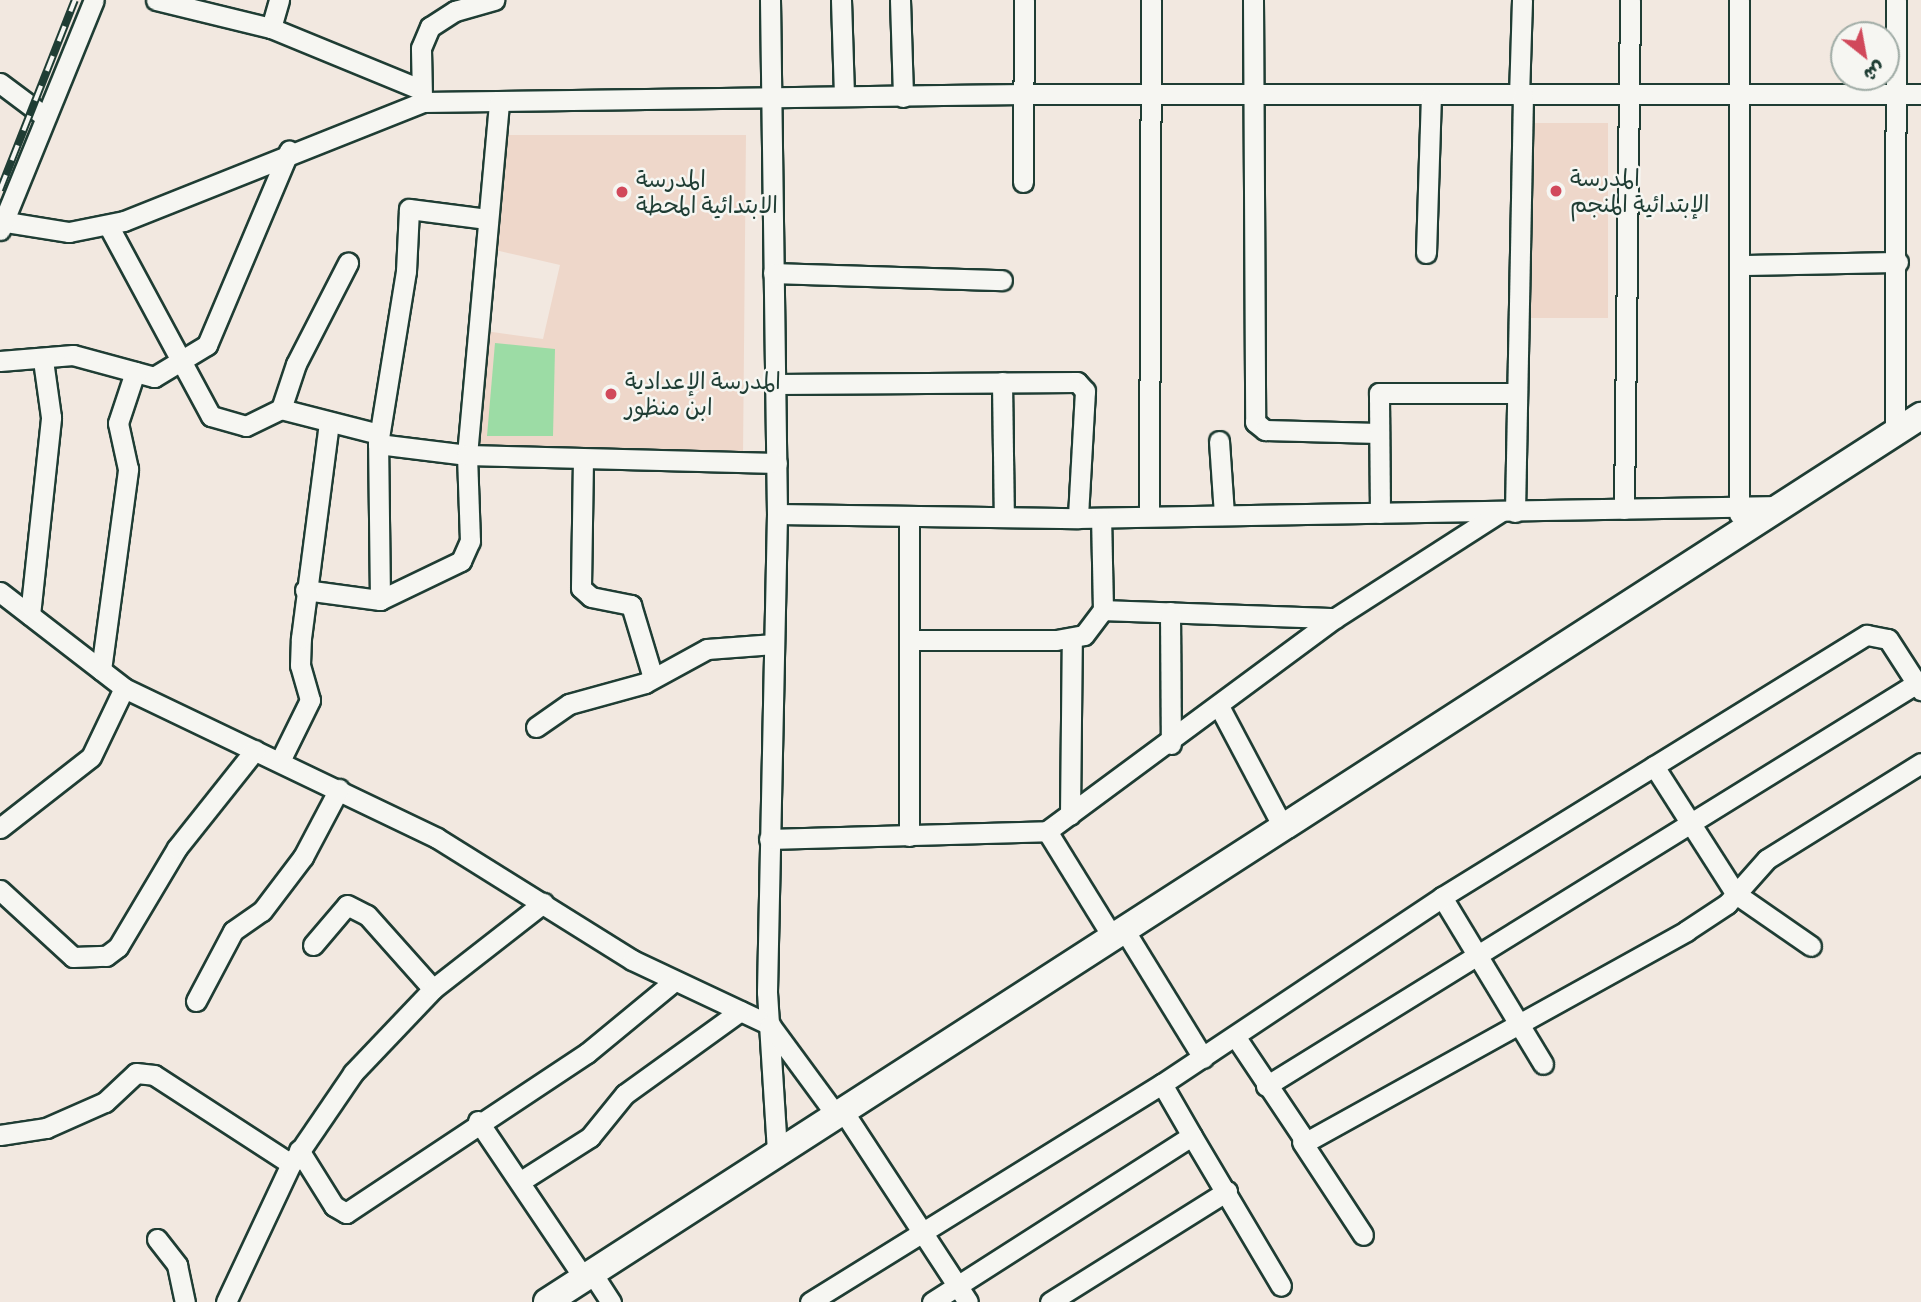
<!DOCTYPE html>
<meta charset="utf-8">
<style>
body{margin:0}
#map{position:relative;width:1921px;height:1302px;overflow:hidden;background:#f2e8e0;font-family:"Patrick Hand","Playpen Sans Arabic",sans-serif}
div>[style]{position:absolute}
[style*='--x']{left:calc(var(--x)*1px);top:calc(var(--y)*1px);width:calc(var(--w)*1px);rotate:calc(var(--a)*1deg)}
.built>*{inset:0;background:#eed7ca;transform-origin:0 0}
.green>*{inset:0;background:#9cdca5}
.roads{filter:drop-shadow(2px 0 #1f3d34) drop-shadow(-2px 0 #1f3d34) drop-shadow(0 2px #1f3d34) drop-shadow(0 -2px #1f3d34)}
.minor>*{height:19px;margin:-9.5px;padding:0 9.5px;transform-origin:9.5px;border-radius:9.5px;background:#f6f6f2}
.secondary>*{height:26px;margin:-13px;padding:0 13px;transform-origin:13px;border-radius:13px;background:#f6f6f2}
.rail>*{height:8px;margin-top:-4px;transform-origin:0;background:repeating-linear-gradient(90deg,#f6f6f2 0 16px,#1f3d34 0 32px);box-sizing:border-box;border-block:2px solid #1f3d34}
.dots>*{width:19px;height:19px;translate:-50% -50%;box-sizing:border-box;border:4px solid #f6f6f2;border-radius:50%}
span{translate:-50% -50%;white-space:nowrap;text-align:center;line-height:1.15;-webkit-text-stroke:5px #f6f6f2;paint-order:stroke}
.poi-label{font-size:23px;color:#1f3d34}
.left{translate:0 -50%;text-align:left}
.north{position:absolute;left:1830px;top:21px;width:70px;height:70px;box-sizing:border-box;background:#f6f6f2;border:2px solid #a0aca6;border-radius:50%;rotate:149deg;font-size:19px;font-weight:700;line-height:28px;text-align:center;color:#1f3d34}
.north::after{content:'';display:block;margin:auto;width:24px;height:32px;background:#d1495b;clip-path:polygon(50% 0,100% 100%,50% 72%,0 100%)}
</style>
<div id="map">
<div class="built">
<i style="left:1608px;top:123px;width:195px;height:83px;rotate:90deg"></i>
<i style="clip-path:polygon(503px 135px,746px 135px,743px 456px,471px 449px,485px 331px,543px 339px,560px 265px,491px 249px)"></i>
</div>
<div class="green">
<i style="clip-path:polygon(495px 343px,555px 349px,553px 436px,487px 436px)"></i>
</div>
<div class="roads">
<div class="minor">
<i style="--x:156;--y:0;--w:118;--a:13.7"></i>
<i style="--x:271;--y:28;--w:161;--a:22.3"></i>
<i style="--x:770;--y:0;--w:514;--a:89.22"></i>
<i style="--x:777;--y:514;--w:478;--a:91.2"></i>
<i style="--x:767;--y:992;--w:160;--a:86.4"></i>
<i style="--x:841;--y:0;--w:96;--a:88.2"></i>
<i style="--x:900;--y:0;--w:97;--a:88.2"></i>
<i style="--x:1253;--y:0;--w:422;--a:89.7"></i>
<i style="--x:1255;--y:422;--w:13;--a:39"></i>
<i style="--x:1265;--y:430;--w:113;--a:1.5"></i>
<i style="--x:271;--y:28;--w:29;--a:-74"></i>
<i style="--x:0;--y:83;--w:54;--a:36.7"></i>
<i style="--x:1519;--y:96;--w:96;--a:-88.2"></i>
<i style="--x:422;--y:97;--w:49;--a:-91.2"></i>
<i style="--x:421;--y:48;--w:23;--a:-67"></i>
<i style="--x:430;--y:27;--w:30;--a:-33"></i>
<i style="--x:455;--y:11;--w:41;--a:-15.8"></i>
<i style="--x:1023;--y:182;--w:182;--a:-89.7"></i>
<i style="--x:0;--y:221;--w:70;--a:9.1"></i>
<i style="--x:69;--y:232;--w:56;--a:-11.3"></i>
<i style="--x:124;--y:221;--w:322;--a:-21.7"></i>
<i style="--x:423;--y:102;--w:601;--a:-0.76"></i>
<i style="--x:1024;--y:94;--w:897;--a:0"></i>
<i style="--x:108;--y:225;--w:217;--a:61.7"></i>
<i style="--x:211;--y:416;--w:36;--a:16"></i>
<i style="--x:246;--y:426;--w:39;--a:-26"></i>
<i style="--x:281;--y:409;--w:101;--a:14.3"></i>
<i style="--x:0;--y:230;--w:248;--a:-67.8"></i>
<i style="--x:1426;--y:253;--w:157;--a:-88.2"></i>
<i style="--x:1743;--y:265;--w:155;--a:-1.1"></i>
<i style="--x:773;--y:273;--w:229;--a:1.8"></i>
<i style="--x:0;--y:361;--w:73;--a:-4.7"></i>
<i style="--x:73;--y:355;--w:84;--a:15.2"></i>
<i style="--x:154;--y:377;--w:62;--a:-31.1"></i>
<i style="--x:207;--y:345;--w:211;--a:-67.1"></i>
<i style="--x:1002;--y:382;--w:135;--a:89.2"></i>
<i style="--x:776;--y:384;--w:301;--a:-0.4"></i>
<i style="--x:1077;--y:382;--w:12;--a:48"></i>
<i style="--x:1085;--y:391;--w:127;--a:93.2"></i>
<i style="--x:281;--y:409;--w:47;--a:-71.6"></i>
<i style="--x:296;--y:364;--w:114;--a:-62.8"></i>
<i style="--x:1895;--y:432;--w:432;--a:-89.9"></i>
<i style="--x:1219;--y:441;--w:74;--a:86.1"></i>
<i style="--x:378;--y:444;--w:90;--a:7"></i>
<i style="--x:467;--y:455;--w:354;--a:-84.8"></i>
<i style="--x:583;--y:459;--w:129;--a:90.9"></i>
<i style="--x:581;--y:588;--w:13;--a:42"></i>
<i style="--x:591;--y:597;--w:41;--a:11.3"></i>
<i style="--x:631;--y:605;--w:76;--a:73.2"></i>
<i style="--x:1624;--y:509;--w:509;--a:-89.32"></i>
<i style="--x:1515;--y:512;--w:416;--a:-88.9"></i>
<i style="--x:1380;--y:513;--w:120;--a:-90.5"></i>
<i style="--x:1379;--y:393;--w:138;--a:0"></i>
<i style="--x:777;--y:514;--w:301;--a:0.8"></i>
<i style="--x:1078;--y:518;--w:703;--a:-0.98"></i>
<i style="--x:1739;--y:514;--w:514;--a:-90"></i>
<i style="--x:1149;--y:516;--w:516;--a:-89.78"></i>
<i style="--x:909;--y:519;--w:317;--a:90"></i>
<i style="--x:305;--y:590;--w:76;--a:7.6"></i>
<i style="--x:380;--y:600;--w:90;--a:-25.7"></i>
<i style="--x:461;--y:561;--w:22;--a:-66"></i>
<i style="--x:470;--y:541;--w:86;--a:-92"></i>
<i style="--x:467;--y:455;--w:310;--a:1.5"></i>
<i style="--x:0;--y:592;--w:157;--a:37.7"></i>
<i style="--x:124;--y:688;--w:347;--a:25.6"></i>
<i style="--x:437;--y:838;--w:230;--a:32"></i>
<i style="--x:632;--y:960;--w:153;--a:25.2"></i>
<i style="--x:770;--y:1025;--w:112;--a:53.7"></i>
<i style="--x:380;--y:600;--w:156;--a:-90.7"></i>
<i style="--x:378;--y:444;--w:175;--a:-80.8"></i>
<i style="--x:406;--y:271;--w:62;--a:-87.2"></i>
<i style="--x:409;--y:209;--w:79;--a:7.3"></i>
<i style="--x:1103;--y:610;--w:232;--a:2"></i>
<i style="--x:1335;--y:618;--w:196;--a:-32.7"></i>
<i style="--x:1170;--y:612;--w:132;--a:89.6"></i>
<i style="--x:30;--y:615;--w:199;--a:-83.9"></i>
<i style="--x:51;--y:417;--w:58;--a:-98"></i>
<i style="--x:909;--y:640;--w:147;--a:0"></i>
<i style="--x:1056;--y:640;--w:28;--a:-10"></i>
<i style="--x:1084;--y:635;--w:31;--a:-53"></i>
<i style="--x:1103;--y:610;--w:92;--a:-91.2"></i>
<i style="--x:101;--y:670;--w:203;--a:-82.3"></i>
<i style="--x:128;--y:469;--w:47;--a:-102.3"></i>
<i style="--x:118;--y:423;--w:54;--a:-71.6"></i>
<i style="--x:1220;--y:708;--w:137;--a:62.1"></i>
<i style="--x:536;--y:727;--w:40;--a:-34.9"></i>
<i style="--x:569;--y:704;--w:79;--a:-15.4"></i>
<i style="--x:645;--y:683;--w:71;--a:-28.7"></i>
<i style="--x:707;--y:649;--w:67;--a:-4.3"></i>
<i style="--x:280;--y:761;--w:68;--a:-63.8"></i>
<i style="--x:310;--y:700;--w:36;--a:-106"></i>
<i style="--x:300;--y:665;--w:27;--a:-88"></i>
<i style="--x:301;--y:638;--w:218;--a:-82.6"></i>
<i style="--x:1654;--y:766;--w:152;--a:57.4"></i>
<i style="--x:1736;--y:894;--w:91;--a:34.7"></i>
<i style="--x:1070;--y:815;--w:177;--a:-89.4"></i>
<i style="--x:0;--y:828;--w:115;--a:-38"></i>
<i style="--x:91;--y:757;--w:76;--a:-64.4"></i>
<i style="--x:1047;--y:831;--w:358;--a:-36.5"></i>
<i style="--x:769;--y:839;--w:278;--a:-1.6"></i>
<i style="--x:1047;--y:831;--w:126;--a:58.3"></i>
<i style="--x:0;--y:890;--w:99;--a:42.5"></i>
<i style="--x:73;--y:957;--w:33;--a:-2"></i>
<i style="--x:106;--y:956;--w:15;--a:-37"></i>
<i style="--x:118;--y:947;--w:115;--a:-59.2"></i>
<i style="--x:177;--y:848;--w:125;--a:-51.5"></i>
<i style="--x:1442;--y:897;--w:195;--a:58.8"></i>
<i style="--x:1125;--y:931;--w:149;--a:58.4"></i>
<i style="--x:313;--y:945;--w:52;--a:-49.6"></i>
<i style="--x:347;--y:905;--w:22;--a:27"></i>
<i style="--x:367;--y:915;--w:99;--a:48.3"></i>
<i style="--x:196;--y:1001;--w:79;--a:-62.1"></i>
<i style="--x:233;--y:931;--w:35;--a:-35"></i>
<i style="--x:262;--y:911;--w:68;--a:-52.8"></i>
<i style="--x:303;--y:857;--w:77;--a:-62.1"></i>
<i style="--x:1235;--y:1036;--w:128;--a:56.2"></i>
<i style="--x:1306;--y:1142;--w:435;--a:-29"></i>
<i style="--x:1686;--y:931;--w:49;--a:-33.4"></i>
<i style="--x:1727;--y:904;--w:60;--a:-48.4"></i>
<i style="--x:1767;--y:859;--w:181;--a:-31.9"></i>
<i style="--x:1266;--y:1086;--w:766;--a:-31.76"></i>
<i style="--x:843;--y:1111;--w:228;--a:56.8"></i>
<i style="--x:478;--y:1121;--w:189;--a:56"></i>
<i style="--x:0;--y:1135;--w:47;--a:-8.7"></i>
<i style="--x:46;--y:1128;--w:64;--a:-23.8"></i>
<i style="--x:105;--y:1102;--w:42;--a:-43.1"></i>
<i style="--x:136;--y:1073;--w:18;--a:6"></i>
<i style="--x:154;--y:1075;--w:163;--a:33"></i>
<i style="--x:1192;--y:1136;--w:174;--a:59.3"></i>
<i style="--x:1302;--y:1142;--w:111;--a:56.7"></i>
<i style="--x:299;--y:1150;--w:66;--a:58"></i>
<i style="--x:334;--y:1206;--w:14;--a:30"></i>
<i style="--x:346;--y:1213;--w:289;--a:-33.6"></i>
<i style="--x:587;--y:1053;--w:112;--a:-39.5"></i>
<i style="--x:521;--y:1181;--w:82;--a:-32.5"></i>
<i style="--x:590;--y:1137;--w:55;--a:-50.9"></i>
<i style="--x:625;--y:1094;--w:142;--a:-35.8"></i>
<i style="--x:157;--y:1239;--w:33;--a:52"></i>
<i style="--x:177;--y:1265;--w:38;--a:78"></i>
<i style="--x:592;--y:1273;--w:35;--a:57"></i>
<i style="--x:226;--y:1302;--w:153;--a:-64.8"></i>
<i style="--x:291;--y:1164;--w:110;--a:-55.7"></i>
<i style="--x:353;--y:1073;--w:116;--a:-46.4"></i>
<i style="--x:433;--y:989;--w:140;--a:-38"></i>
<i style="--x:810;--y:1302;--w:414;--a:-31.8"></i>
<i style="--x:1162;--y:1084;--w:337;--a:-33.7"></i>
<i style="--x:1442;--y:897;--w:499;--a:-31.7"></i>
<i style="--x:1867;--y:635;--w:21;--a:11"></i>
<i style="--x:1888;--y:639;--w:61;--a:57.1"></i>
<i style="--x:932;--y:1302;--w:308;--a:-32.6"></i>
<i style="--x:1192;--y:1136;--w:60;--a:-120"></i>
<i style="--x:1050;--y:1302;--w:209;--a:-32.1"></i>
</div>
<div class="secondary">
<i style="--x:547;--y:1302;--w:1635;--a:-32.82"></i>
</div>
</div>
<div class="rail">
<i style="--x:0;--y:190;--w:204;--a:-68.5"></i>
</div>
<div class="dots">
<i style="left:1556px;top:191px;background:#d1495b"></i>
<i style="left:622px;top:192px;background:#d1495b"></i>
<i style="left:611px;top:394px;background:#d1495b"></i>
</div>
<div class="poi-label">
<span class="left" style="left:1570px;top:191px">المدرسة<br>الإبتدائية المنجم</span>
<span class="left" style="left:636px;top:192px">المدرسة<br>الابتدائية المحطة</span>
<span class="left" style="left:625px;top:394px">المدرسة الإعدادية<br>ابن منظور</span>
</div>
<div class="north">ش</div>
</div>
